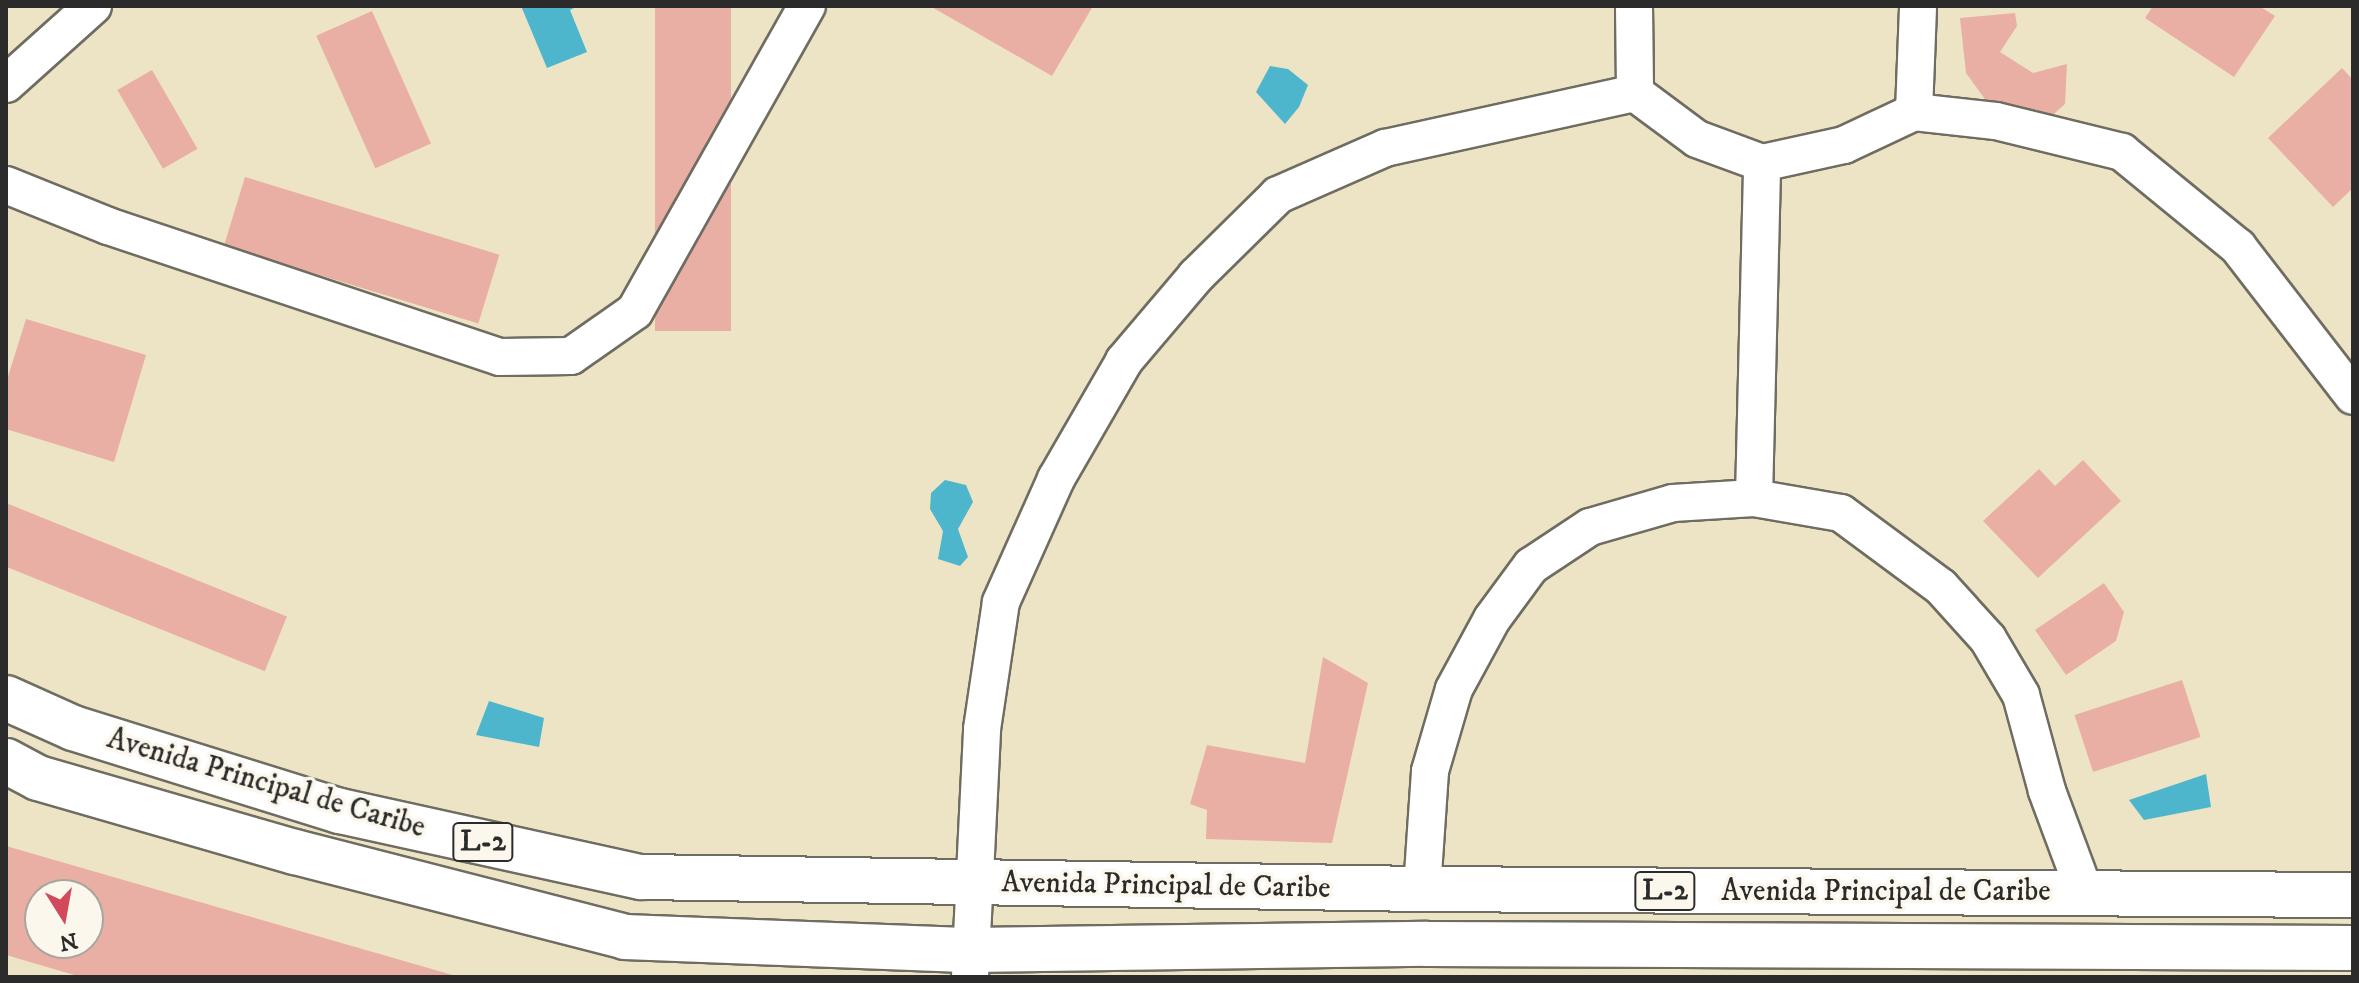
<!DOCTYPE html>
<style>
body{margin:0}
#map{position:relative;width:2359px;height:983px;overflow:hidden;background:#ede4c5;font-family:"IM FELL DW Pica",serif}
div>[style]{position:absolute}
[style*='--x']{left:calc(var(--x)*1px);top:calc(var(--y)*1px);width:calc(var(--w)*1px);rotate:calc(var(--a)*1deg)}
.water>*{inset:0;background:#4eb6cc}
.building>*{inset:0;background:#eaafa4;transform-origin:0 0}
.roads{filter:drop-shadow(2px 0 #6f6c61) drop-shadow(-2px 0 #6f6c61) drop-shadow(0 2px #6f6c61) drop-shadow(0 -2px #6f6c61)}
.minor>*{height:36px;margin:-18px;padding:0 18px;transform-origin:18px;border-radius:18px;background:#fff}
.major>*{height:44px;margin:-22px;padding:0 22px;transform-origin:22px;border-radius:22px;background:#fff}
span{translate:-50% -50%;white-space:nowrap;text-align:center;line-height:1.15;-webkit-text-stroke:7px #fbf7ec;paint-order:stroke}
.shield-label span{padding:2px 6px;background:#fbf7ec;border:2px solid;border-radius:6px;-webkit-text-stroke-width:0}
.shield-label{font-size:28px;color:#2b2b2b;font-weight:700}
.street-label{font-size:30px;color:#2b2b2b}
.frame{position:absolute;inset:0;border:8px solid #2b2b2b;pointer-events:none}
.north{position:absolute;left:24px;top:879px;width:80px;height:80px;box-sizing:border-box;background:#fbf7ec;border:2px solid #a8a59f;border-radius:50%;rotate:169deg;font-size:22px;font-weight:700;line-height:32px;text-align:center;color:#2b2b2b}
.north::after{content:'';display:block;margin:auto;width:28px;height:36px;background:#d1495b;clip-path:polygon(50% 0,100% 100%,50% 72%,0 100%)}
</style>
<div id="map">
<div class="water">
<i style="clip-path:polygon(521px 6px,578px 6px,570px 10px,587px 52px,547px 68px)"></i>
<i style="clip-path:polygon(1270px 66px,1288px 69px,1308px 85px,1299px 107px,1285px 124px,1256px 92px)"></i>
<i style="clip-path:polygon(945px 480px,966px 485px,973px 502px,958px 529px,968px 557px,960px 566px,938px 559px,943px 531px,930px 509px,931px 493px)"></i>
<i style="clip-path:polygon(489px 701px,544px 718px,539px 747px,476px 735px)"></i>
<i style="clip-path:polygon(2206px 774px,2211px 807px,2144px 820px,2129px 800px)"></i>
</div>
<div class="building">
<i style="left:655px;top:6px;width:76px;height:325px"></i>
<i style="clip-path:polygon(930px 6px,1093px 6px,1052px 76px)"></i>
<i style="clip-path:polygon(2153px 6px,2259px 6px,2275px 16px,2234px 77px,2145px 18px)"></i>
<i style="left:372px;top:11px;width:145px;height:61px;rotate:66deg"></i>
<i style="clip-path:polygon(2015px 13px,2017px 26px,2000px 52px,2033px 73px,2067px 64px,2065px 104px,2044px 123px,1990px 106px,1966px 73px,1960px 18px)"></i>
<i style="clip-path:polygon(2342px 68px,2353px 80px,2353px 188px,2333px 207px,2268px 138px)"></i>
<i style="left:152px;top:70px;width:91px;height:40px;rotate:60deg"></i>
<i style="left:245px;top:177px;width:266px;height:72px;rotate:17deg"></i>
<i style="clip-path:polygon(26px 319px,146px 355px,114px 462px,6px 429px,6px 383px)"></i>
<i style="clip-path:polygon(2083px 460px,2121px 501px,2038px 578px,1983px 521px,2039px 469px,2055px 486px)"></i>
<i style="left:6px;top:503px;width:303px;height:59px;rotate:22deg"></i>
<i style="clip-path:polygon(2104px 583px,2124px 612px,2116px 641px,2066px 675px,2035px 630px)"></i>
<i style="clip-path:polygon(1323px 657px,1368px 683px,1332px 843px,1206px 839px,1207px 810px,1190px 804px,1207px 745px,1305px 763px)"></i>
<i style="left:2182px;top:680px;width:60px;height:113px;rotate:72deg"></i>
<i style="clip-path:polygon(evenodd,6px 846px,456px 976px,456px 977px,81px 977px,6px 955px,6px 846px,40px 895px,88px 895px,88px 943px,40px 943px,40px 895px)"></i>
</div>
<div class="roads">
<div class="minor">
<i style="--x:1634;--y:6;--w:87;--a:89.3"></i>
<i style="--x:6;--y:84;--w:117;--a:-41.9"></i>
<i style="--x:1914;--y:112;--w:106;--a:-87.8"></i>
<i style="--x:6;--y:185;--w:110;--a:21.9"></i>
<i style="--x:108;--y:226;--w:413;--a:18.5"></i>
<i style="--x:500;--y:357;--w:71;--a:-0.8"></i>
<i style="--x:571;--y:356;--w:78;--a:-35.1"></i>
<i style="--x:635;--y:311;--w:350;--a:-60.6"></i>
<i style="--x:1754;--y:498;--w:335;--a:-88.6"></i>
<i style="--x:1422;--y:889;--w:118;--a:-86.1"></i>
<i style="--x:1430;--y:771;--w:85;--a:-73.7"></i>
<i style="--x:1454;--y:689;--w:80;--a:-61.5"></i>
<i style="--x:1492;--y:619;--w:66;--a:-53.7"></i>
<i style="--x:1531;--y:566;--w:71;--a:-33.5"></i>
<i style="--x:1590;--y:527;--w:86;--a:-16.1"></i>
<i style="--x:1673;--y:503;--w:81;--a:-3.5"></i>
<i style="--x:1754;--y:498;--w:88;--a:9.8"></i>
<i style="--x:1841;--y:513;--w:124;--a:36.5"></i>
<i style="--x:1941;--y:587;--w:70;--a:47.9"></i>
<i style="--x:1988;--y:639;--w:65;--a:59.5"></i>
<i style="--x:2021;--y:695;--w:99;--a:74.8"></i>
<i style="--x:2047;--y:791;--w:109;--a:69.6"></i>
<i style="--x:970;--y:977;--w:248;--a:-87.2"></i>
<i style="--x:982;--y:729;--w:128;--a:-81.5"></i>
<i style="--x:1001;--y:602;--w:135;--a:-65.9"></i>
<i style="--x:1056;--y:479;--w:136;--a:-60"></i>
<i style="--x:1124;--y:361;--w:111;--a:-49.7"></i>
<i style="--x:1196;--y:276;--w:115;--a:-44.6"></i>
<i style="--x:1278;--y:195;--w:117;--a:-23.7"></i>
<i style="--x:1385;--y:148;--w:256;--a:-12.4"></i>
<i style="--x:1635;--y:93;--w:77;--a:36.6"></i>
<i style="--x:1697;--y:139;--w:69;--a:20.3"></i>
<i style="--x:1762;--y:163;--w:84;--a:-12.4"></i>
<i style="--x:1844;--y:145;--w:77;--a:-25.2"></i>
<i style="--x:1914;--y:112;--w:82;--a:6.3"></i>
<i style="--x:1996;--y:121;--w:130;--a:13.8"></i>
<i style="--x:2122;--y:152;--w:150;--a:39.3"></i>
<i style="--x:2238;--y:247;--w:188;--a:52.3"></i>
</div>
<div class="major">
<i style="--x:6;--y:698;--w:73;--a:24.1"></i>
<i style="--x:73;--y:728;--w:280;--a:17.3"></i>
<i style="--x:340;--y:811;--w:308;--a:12.4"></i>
<i style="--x:641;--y:877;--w:781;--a:0.88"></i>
<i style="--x:1422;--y:889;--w:931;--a:0.37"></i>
<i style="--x:6;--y:761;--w:36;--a:28"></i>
<i style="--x:38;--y:778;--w:267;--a:16.1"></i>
<i style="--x:295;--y:852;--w:341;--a:14.4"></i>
<i style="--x:625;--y:937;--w:346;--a:2.2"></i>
<i style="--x:971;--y:950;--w:456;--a:-0.8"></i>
<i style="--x:1427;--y:944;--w:926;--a:0.25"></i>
</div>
</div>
<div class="shield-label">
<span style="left:483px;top:842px">L-2</span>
<span style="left:1665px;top:891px">L-2</span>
</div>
<div class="street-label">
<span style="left:266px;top:784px;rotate:16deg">Avenida Principal de Caribe</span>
<span style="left:1166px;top:886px;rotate:1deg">Avenida Principal de Caribe</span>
<span style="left:1886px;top:892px">Avenida Principal de Caribe</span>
</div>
<div class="frame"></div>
<div class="north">N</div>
</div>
